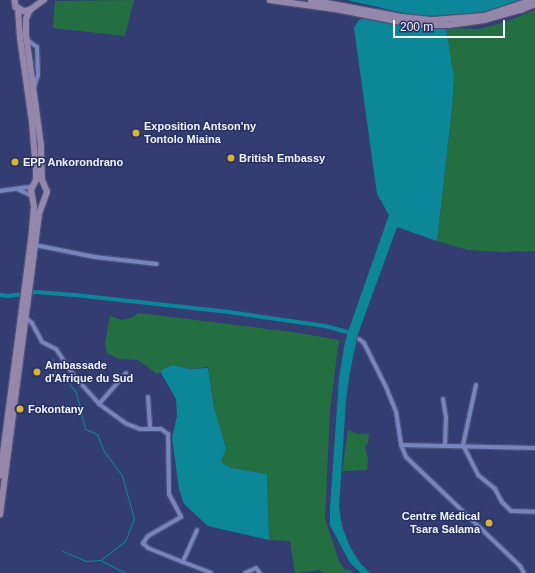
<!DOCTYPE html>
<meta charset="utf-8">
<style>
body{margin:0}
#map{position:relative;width:535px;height:573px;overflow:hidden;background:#333d72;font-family:Helvetica,sans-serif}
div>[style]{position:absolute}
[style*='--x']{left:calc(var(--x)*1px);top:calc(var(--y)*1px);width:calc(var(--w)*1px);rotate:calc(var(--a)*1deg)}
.green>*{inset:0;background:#246f41}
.water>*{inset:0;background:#0c879a}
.stream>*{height:1px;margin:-0.5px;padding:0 0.5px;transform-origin:0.5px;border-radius:0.5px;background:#0c879a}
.canal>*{height:4px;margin:-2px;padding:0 2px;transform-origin:2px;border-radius:2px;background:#0c879a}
.roads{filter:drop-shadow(1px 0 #4a5179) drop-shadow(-1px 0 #4a5179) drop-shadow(0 1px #4a5179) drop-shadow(0 -1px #4a5179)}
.street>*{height:4px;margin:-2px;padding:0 2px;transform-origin:2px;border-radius:2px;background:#7684bf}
.secondary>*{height:5.5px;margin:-2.75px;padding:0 2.75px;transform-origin:2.75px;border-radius:2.75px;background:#9487ab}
.dots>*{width:11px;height:11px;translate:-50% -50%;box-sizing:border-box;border:2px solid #293266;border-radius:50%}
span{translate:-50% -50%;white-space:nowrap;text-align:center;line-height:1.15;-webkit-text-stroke:3px #293266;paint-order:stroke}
.poi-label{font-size:11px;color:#f2f4fa;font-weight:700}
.left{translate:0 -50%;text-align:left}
.right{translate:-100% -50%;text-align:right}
.scale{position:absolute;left:393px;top:20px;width:112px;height:18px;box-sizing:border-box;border:2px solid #f2f4fa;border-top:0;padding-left:5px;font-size:12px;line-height:14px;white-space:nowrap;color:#f2f4fa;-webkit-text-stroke:3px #293266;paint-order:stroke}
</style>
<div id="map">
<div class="green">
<i style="clip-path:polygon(134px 0,125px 36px,53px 28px,55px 1px)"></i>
<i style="clip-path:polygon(535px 10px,535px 251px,504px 252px,468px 250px,437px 241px,452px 108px,454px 77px,446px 28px,479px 29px,505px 22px)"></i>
<i style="clip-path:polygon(139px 313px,293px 332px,339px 340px,330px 410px,325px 519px,339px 561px,344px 569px,350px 570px,353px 573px,325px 573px,319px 570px,295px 573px,290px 541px,269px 540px,267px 474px,233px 469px,221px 462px,226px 447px,215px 413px,208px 367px,189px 369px,171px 365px,157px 374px,138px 360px,119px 359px,107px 353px,105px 343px,110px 316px,122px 320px,131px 318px)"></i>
<i style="clip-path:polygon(348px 430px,358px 434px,369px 434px,368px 443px,365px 448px,368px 459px,367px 470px,342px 471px)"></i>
</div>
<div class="water">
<i style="clip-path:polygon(347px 0,523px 0,481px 13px,429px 16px,404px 13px)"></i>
<i style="clip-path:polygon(367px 18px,412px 27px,446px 28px,454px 77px,452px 108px,437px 241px,397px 227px,358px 334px,350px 372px,346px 400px,339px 507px,342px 526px,349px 545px,360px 563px,370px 573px,361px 573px,350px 563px,330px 525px,330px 508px,339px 378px,344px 347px,348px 332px,389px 215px,377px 194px,354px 28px,359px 20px)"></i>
<i style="clip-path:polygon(172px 365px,189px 369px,208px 368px,214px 408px,226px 448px,221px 462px,231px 468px,267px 474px,269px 540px,208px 526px,184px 504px,179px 489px,172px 438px,177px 416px,176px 399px,160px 371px)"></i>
</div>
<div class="stream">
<i style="--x:52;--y:358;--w:20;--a:79"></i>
<i style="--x:56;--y:378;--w:11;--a:15"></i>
<i style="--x:67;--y:381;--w:14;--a:51"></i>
<i style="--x:76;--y:392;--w:38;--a:76"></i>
<i style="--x:85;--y:429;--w:13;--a:23"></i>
<i style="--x:97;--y:434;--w:18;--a:68"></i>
<i style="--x:104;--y:451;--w:31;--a:54"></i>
<i style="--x:122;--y:476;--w:44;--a:74.1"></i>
<i style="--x:134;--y:518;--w:25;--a:111"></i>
<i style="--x:125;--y:541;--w:31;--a:142"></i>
<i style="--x:101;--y:560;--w:15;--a:176"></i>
<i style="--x:86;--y:561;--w:26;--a:-157"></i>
<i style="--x:102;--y:561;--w:27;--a:27"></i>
</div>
<div class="canal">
<i style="--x:0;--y:295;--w:8;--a:7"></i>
<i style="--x:8;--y:296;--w:27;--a:-8"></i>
<i style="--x:35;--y:292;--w:40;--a:4.3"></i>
<i style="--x:75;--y:295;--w:155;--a:6.3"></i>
<i style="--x:229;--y:312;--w:97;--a:8.3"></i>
<i style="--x:325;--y:326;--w:24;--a:15"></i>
</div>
<div class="roads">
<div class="street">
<i style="--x:27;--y:40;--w:12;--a:35"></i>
<i style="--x:37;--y:47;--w:28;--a:88"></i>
<i style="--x:38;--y:75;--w:13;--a:108"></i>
<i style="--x:17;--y:189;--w:17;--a:25"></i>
<i style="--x:0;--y:191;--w:34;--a:-8"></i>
<i style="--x:35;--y:245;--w:61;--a:11.3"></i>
<i style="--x:95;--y:257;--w:62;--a:6.4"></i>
<i style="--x:26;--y:318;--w:8;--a:40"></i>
<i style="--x:32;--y:323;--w:21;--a:62"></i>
<i style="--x:42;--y:342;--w:16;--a:27"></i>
<i style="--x:56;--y:349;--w:34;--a:56"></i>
<i style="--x:75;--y:377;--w:36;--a:48"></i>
<i style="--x:99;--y:404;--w:34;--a:36"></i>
<i style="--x:127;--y:424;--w:14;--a:21"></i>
<i style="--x:140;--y:429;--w:21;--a:0"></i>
<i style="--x:161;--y:429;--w:9;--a:36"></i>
<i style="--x:168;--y:434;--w:60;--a:89"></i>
<i style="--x:169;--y:494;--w:26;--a:62"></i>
<i style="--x:181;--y:517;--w:38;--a:150"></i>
<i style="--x:148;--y:536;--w:9;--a:126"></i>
<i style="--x:143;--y:543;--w:7;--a:45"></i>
<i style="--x:148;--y:548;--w:38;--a:22"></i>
<i style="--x:359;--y:339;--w:6;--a:39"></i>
<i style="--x:364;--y:343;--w:49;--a:63.4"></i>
<i style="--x:386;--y:387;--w:27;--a:68"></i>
<i style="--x:396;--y:412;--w:33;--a:81"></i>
<i style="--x:401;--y:445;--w:13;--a:67"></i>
<i style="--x:406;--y:457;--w:158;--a:43.7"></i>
<i style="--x:520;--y:566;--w:8;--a:60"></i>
<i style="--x:476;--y:385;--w:61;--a:102.2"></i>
<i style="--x:463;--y:445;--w:34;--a:63"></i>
<i style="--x:478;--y:475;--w:22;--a:39"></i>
<i style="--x:495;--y:489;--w:15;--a:62"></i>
<i style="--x:502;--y:502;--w:13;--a:45"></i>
<i style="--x:511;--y:511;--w:24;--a:2"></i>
<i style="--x:148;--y:397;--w:32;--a:86"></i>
<i style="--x:443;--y:399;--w:18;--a:81"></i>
<i style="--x:446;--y:417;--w:28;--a:92"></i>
<i style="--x:99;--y:404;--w:41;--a:-48.9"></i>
<i style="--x:401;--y:445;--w:134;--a:1.3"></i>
<i style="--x:197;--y:530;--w:35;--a:114"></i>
<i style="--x:183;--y:562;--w:30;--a:21"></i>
<i style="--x:245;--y:573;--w:12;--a:-24"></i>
<i style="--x:256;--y:568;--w:6;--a:51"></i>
</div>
<div class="secondary">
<i style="--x:15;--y:0;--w:7;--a:82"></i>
<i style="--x:16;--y:7;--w:9;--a:27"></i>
<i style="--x:24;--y:11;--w:6;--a:-9"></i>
<i style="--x:30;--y:10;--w:17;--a:-36"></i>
<i style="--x:270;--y:0;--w:67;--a:7.8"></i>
<i style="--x:336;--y:9;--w:83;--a:11.2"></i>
<i style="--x:417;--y:25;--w:32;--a:0"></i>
<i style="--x:449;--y:25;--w:36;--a:-8"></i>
<i style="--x:485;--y:20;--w:37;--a:-16"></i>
<i style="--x:521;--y:10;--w:15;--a:-23"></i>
<i style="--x:311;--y:0;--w:93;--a:10.6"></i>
<i style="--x:402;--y:17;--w:31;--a:6"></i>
<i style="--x:433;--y:20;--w:51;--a:-4.5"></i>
<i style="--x:484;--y:16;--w:52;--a:-18.1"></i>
<i style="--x:0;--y:476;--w:237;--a:-82.5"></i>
<i style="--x:31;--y:241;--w:34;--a:-85"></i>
<i style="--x:34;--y:207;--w:17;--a:-100"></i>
<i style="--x:31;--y:190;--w:11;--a:-63"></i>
<i style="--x:36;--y:180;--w:9;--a:-90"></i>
<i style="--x:36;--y:171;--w:49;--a:-94.7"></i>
<i style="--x:32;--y:122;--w:85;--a:-98.1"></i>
<i style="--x:20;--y:38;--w:30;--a:-94"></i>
<i style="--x:0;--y:515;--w:304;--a:-82.6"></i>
<i style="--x:39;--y:214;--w:23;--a:-70"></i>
<i style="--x:47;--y:192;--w:13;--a:-113"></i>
<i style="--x:42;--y:180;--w:34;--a:-92"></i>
<i style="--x:41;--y:146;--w:112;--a:-97.7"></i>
<i style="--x:26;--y:35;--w:16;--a:-90"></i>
<i style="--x:26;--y:19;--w:10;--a:-66"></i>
</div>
</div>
<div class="dots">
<i style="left:136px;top:133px;background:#d7b434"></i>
<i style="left:231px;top:158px;background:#d7b434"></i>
<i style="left:15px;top:162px;background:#d7b434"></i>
<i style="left:37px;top:372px;background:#d7b434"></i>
<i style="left:20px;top:409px;background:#d7b434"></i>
<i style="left:489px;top:523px;background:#d7b434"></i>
</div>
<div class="poi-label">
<span class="left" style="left:144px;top:133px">Exposition Antson'ny<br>Tontolo Miaina</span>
<span class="left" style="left:239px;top:158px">British Embassy</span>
<span class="left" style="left:23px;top:162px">EPP Ankorondrano</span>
<span class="left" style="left:45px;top:372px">Ambassade<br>d'Afrique du Sud</span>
<span class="left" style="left:28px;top:409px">Fokontany</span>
<span class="right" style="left:480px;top:523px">Centre Médical<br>Tsara Salama</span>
</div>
<div class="scale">200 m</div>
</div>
